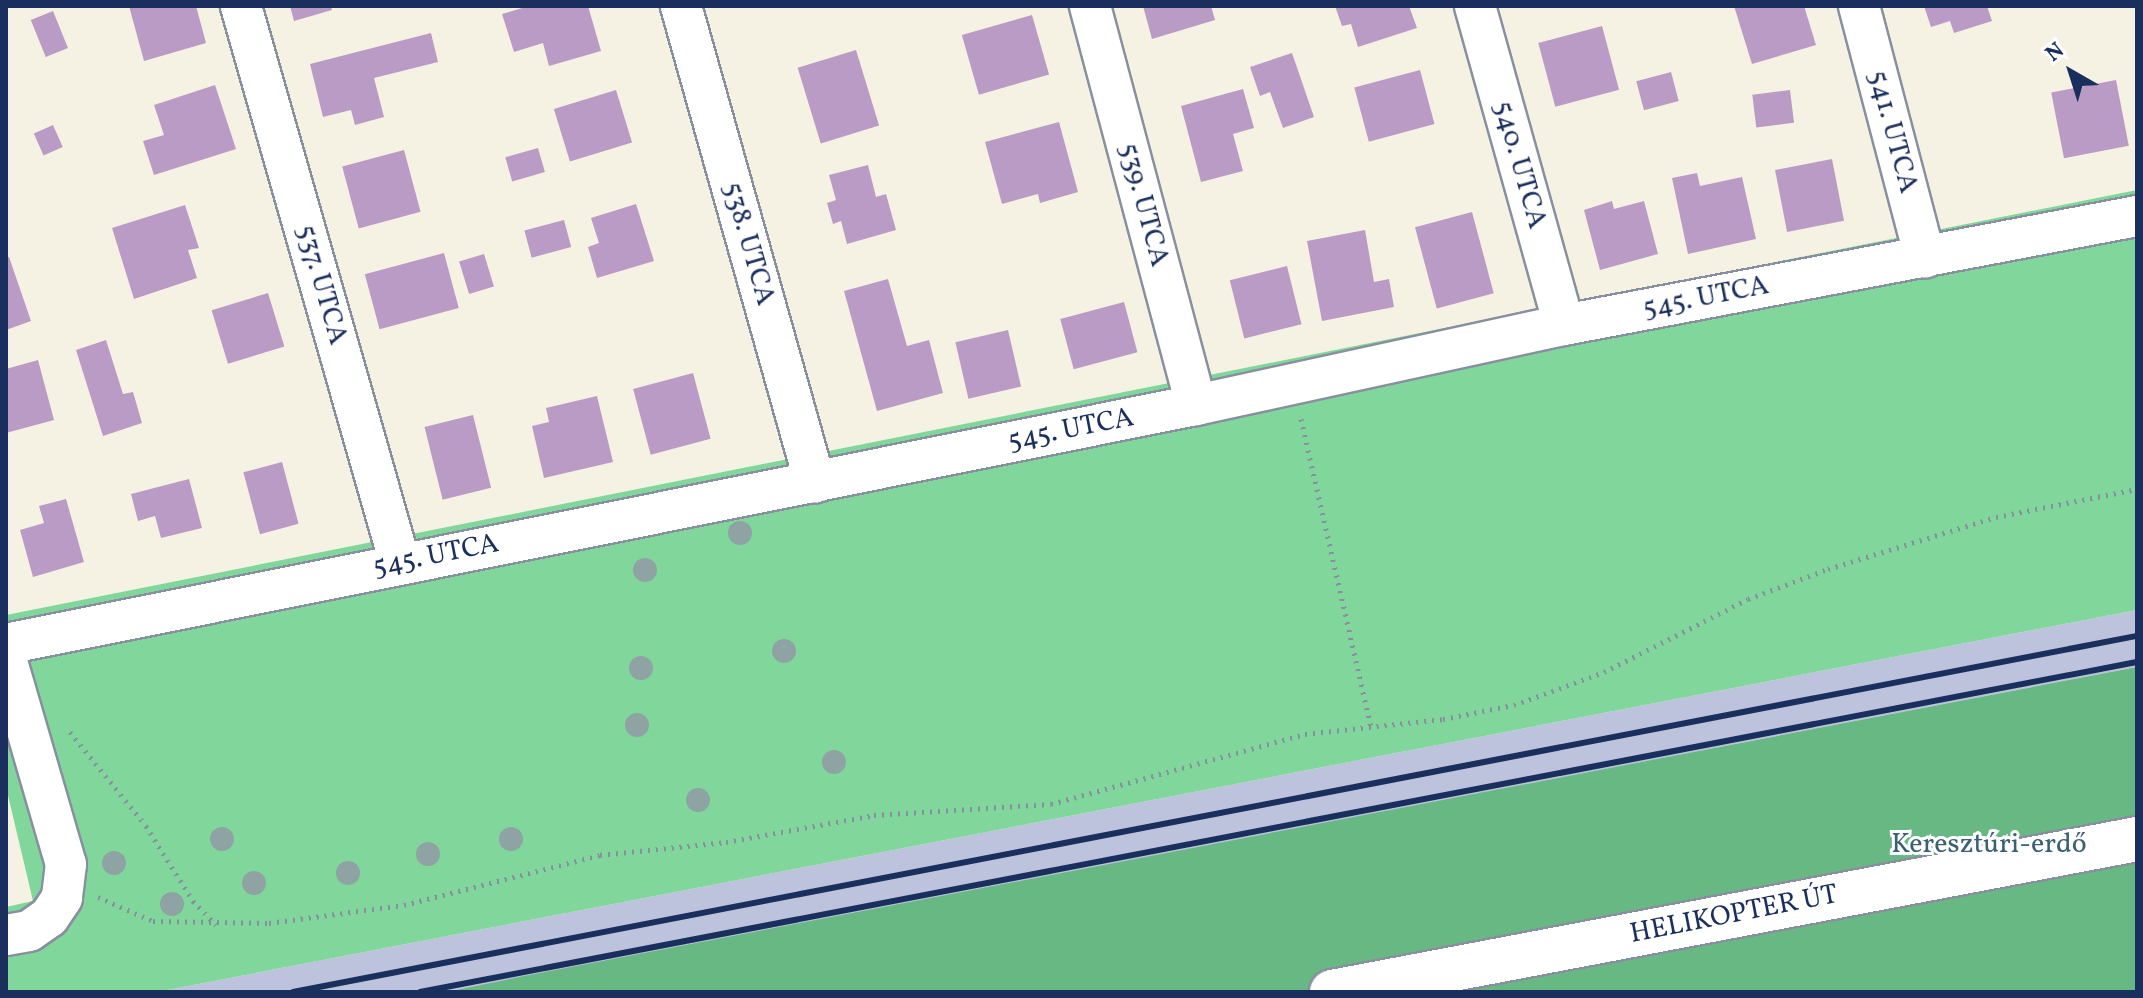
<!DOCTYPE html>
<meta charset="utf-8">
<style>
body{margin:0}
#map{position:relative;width:2143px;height:998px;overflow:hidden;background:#f6f2e3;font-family:Vollkorn,serif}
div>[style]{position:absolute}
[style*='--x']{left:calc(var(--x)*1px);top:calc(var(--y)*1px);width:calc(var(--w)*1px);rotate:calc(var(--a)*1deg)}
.industrial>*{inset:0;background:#bec3dd}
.green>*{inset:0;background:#81d79b}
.forest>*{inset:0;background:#68b883}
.building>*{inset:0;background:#ba9bc6;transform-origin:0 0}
.path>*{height:5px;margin-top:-2.5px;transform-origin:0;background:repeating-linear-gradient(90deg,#8890a0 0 2px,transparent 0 8px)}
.roads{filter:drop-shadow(2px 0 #8890a0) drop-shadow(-2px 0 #8890a0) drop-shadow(0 2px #8890a0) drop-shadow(0 -2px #8890a0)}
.minor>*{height:40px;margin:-20px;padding:0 20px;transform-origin:20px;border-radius:20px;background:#fff}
.tertiary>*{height:44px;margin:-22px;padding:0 22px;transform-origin:22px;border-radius:22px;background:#fff}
.rail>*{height:6px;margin:-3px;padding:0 3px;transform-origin:3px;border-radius:3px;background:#1b2f5e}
.trees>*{width:24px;height:24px;margin:-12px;border-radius:50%;background:#8fa2a4}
span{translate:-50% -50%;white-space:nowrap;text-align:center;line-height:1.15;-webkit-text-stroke:6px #fff;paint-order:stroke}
.street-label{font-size:28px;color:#1b2f5e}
.park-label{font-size:28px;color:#3a6170}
.frame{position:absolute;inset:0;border:8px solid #1b2f5e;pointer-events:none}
.north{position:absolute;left:2031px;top:32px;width:80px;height:80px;-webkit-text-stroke:6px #fff;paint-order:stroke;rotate:321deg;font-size:22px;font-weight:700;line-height:32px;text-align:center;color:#1b2f5e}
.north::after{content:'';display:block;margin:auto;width:28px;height:36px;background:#1b2f5e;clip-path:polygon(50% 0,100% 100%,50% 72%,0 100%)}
</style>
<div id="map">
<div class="industrial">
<i style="clip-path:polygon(2137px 610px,2137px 667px,446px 992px,157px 992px)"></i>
</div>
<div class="green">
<i style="clip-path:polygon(2137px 190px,2137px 610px,157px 992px,6px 992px,6px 907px,33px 901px,6px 787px,6px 615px)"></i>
</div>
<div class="forest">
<i style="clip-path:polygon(2137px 667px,2137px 992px,446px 992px,529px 975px)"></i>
</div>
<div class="building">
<i style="clip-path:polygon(129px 6px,196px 6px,206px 43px,144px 61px)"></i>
<i style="clip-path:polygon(290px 6px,331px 6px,332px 10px,294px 21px)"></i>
<i style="clip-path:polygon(529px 6px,588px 6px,601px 51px,549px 66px,543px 43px,514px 52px,502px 14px)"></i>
<i style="clip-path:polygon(1143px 6px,1211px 6px,1215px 20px,1152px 39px)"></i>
<i style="clip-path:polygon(1335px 6px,1409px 6px,1417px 28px,1358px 47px,1351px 24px,1342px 26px)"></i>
<i style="clip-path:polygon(1734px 6px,1804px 6px,1816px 45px,1752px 64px)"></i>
<i style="clip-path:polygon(1924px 6px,1987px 6px,1992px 21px,1954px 33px,1950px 21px,1931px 27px)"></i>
<i style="left:53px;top:11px;width:40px;height:24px;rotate:68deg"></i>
<i style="left:1032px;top:15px;width:62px;height:73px;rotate:74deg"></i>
<i style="left:1602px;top:26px;width:66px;height:66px;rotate:75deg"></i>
<i style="clip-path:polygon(431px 33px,438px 62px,374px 78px,384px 117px,355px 125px,351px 110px,323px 117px,310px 64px)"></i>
<i style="left:856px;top:50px;width:79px;height:61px;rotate:73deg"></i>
<i style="clip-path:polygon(1292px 53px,1314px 117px,1283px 128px,1270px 92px,1260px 96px,1250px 67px)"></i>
<i style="left:1420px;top:70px;width:56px;height:68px;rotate:75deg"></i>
<i style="left:1671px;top:72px;width:30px;height:36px;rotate:75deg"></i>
<i style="left:2116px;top:80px;width:67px;height:66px;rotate:79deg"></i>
<i style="clip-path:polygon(215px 85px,236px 149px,154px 175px,143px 141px,164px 135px,154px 105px)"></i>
<i style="clip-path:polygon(1243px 89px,1254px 128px,1233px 134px,1243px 171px,1201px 182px,1181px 106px)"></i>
<i style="left:616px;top:90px;width:55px;height:65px;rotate:73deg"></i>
<i style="left:1790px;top:90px;width:33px;height:38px;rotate:83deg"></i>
<i style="clip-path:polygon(1059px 122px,1078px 192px,1040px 203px,1038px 194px,1002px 204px,985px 142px)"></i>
<i style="left:53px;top:125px;width:24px;height:21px;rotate:66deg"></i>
<i style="left:538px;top:148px;width:25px;height:34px;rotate:74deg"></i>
<i style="left:404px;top:150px;width:64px;height:64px;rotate:75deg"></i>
<i style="left:1832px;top:159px;width:63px;height:58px;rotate:79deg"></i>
<i style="clip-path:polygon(868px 165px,876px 197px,886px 194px,896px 230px,847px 244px,841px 221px,833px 224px,827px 203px,836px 200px,829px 175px)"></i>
<i style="clip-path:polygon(1697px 173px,1700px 186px,1742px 177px,1756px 239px,1688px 254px,1672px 178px)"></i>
<i style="clip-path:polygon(1612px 201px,1614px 209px,1644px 201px,1658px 254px,1600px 270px,1584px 210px)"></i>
<i style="clip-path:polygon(636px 204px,654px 261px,597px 278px,588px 247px,599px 243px,591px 218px)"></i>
<i style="clip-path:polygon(185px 205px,199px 248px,188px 250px,197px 278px,134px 299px,112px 228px)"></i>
<i style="left:1472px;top:212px;width:84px;height:59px;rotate:75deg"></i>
<i style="left:564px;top:220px;width:28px;height:41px;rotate:75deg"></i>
<i style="clip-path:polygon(1365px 230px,1374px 282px,1389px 279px,1394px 307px,1322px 321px,1307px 241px)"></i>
<i style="left:444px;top:253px;width:57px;height:82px;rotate:75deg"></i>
<i style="left:484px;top:254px;width:34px;height:26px;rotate:73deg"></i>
<i style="clip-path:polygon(9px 257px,31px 321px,6px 330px,6px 258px)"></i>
<i style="left:1287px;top:266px;width:60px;height:59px;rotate:76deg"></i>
<i style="clip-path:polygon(888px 279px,907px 346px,929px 340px,943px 393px,877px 411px,844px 291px)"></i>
<i style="left:268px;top:293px;width:56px;height:59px;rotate:73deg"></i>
<i style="left:1124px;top:302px;width:52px;height:66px;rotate:75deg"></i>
<i style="left:1008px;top:330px;width:58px;height:54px;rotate:77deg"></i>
<i style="clip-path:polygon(106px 340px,123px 394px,133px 392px,142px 423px,103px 436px,76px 350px)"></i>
<i style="clip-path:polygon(38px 360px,54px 420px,6px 433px,6px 369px)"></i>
<i style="left:693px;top:373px;width:68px;height:62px;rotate:75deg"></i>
<i style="clip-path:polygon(597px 396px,613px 462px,544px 478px,532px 426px,549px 422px,546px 408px)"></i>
<i style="left:473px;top:415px;width:75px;height:50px;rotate:76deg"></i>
<i style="left:282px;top:462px;width:64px;height:40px;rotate:75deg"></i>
<i style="clip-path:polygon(189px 479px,202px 528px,161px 538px,155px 516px,138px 521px,131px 494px)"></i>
<i style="clip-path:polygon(66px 499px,84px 562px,33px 577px,20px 530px,44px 523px,39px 506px)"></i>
</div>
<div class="path">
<i style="--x:1301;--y:419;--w:315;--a:77.2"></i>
<i style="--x:70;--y:732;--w:121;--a:51"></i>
<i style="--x:146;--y:826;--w:89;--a:57.9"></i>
<i style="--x:193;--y:901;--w:33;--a:46"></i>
<i style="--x:98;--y:897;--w:60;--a:23.6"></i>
<i style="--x:153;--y:921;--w:116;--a:1"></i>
<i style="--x:269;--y:923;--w:136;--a:-7.6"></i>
<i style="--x:404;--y:905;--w:202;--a:-14.3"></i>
<i style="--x:600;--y:855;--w:127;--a:-5.9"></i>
<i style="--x:726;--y:842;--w:150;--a:-10.3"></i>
<i style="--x:874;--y:815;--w:177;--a:-3.6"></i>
<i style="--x:1051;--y:804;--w:263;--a:-15.4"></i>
<i style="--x:1305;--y:734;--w:139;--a:-6.2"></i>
<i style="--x:1443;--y:719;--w:72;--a:-11.2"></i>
<i style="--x:1514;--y:705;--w:96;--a:-20.1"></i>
<i style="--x:1604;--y:672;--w:161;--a:-26.9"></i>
<i style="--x:1748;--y:599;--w:85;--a:-20.6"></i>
<i style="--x:1828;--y:569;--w:176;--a:-17.2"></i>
<i style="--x:1996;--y:517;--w:144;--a:-11.2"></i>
</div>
<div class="roads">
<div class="minor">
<i style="--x:241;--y:6;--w:579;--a:74.07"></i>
<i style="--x:681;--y:6;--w:495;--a:74.3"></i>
<i style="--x:1090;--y:6;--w:413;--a:75.1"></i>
<i style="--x:1475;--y:6;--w:331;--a:74.4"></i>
<i style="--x:1859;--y:6;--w:260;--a:75.3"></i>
<i style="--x:6;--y:644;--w:1214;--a:-11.36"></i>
<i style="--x:1196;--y:405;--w:377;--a:-12.3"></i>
<i style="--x:1564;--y:325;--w:583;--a:-10.77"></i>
<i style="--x:6;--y:658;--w:215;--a:73.8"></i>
<i style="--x:66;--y:864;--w:34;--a:97"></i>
<i style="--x:62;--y:898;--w:23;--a:124"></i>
<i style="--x:49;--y:917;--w:24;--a:145"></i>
<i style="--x:29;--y:931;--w:23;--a:170"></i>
</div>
<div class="tertiary">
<i style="--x:1332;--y:992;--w:819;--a:-10.76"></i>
</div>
</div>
<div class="rail">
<i style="--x:293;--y:992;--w:1878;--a:-10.93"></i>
<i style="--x:420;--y:992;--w:1748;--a:-10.88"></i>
</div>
<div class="trees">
<i style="left:740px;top:533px"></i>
<i style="left:645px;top:570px"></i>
<i style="left:784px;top:651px"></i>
<i style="left:641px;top:668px"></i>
<i style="left:637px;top:725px"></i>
<i style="left:834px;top:762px"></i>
<i style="left:698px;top:800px"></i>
<i style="left:222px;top:839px"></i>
<i style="left:511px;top:839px"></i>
<i style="left:428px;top:854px"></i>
<i style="left:114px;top:863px"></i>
<i style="left:348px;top:873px"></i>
<i style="left:254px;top:883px"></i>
<i style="left:172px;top:904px"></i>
</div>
<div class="street-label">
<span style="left:1892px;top:132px;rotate:75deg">541. UTCA</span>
<span style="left:1519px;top:165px;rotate:74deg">540. UTCA</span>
<span style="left:1143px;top:205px;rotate:75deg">539. UTCA</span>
<span style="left:748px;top:244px;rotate:74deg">538. UTCA</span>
<span style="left:321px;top:285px;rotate:74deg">537. UTCA</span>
<span style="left:1706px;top:298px;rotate:-11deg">545. UTCA</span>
<span style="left:1071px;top:430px;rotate:-11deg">545. UTCA</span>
<span style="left:436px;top:556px;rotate:-11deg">545. UTCA</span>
<span style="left:1734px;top:915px;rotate:-11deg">HELIKOPTER ÚT</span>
</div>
<div class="park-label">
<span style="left:1989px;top:845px">Keresztúri-erdő</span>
</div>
<div class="frame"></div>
<div class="north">N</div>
</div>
